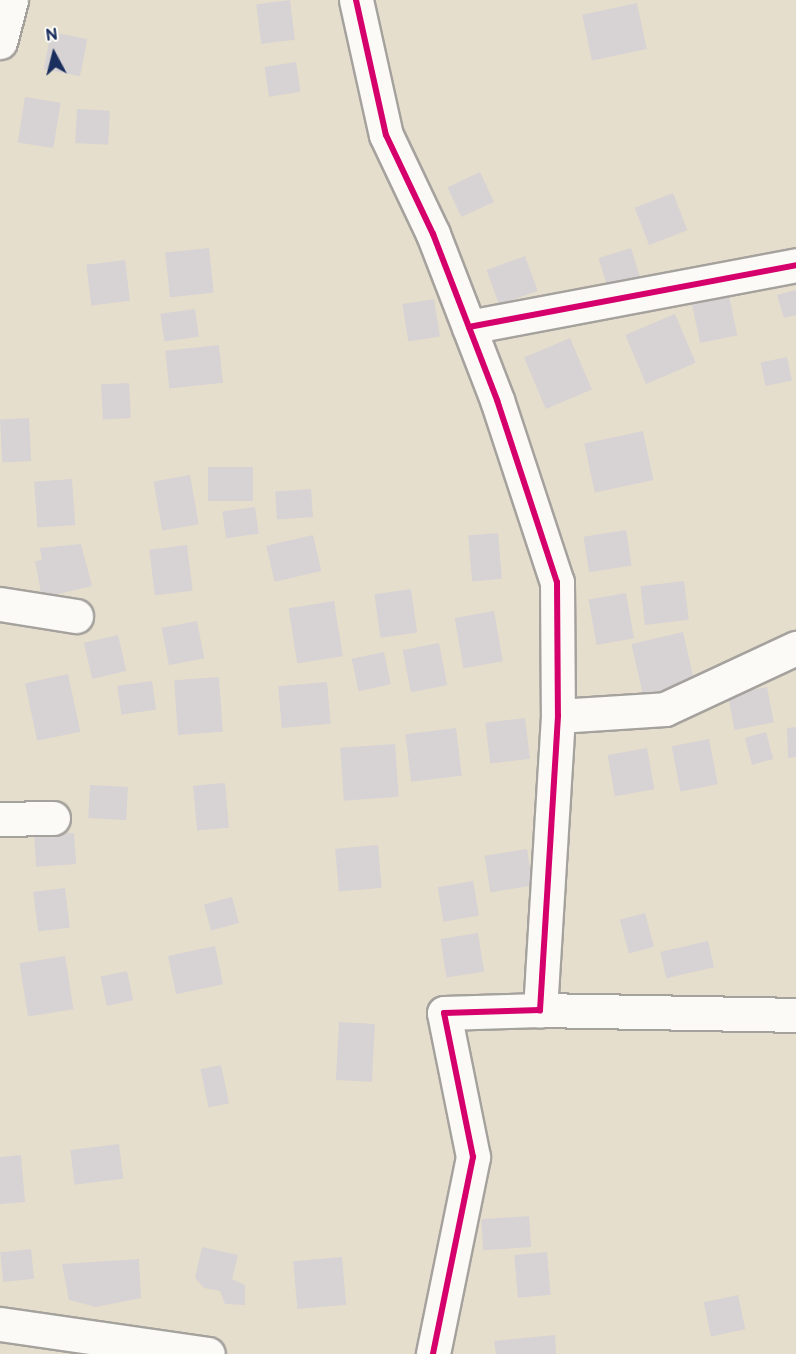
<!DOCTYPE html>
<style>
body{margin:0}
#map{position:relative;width:796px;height:1354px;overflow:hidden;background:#e6decc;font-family:"Balsamiq Sans",sans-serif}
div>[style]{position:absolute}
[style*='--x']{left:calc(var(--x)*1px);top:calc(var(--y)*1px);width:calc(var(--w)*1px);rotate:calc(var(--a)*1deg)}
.building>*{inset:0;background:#d7d2d4;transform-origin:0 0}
.roads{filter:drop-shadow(2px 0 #a5a29e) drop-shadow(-2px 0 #a5a29e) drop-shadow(0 2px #a5a29e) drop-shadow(0 -2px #a5a29e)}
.minor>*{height:33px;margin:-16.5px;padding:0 16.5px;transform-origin:16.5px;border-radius:16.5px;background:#fbfaf7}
.cycleway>*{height:6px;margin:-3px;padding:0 3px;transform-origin:3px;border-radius:3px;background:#d6006c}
span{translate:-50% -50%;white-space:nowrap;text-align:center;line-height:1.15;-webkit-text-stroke:6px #fdfcf7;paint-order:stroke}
.north{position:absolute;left:24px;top:24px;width:60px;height:60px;-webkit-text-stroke:4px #fdfcf7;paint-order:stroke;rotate:353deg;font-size:16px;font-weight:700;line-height:24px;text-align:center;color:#1b2f5e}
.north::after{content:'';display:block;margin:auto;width:21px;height:27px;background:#1b2f5e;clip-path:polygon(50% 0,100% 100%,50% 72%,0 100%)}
</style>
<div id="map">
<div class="building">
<i style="left:290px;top:0;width:40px;height:34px;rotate:83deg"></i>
<i style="left:637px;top:3px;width:47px;height:56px;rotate:78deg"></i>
<i style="left:51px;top:32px;width:37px;height:38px;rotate:11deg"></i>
<i style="left:296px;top:62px;width:30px;height:32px;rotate:81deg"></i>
<i style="left:25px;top:97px;width:36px;height:46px;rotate:9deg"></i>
<i style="left:77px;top:109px;width:33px;height:34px;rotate:3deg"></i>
<i style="left:480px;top:172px;width:33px;height:36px;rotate:65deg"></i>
<i style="left:673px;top:193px;width:40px;height:41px;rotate:69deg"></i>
<i style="left:209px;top:248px;width:45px;height:44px;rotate:84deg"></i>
<i style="left:631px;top:248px;width:34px;height:34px;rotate:73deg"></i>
<i style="left:525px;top:256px;width:37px;height:41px;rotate:70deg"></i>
<i style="left:125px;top:260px;width:41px;height:39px;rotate:83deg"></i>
<i style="clip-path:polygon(796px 290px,796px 315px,784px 318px,777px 295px)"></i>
<i style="left:729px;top:296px;width:40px;height:38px;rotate:78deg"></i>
<i style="left:434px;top:299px;width:38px;height:32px;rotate:81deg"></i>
<i style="left:195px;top:309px;width:28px;height:35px;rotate:82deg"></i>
<i style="left:675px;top:314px;width:53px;height:54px;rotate:67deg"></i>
<i style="left:570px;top:338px;width:56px;height:50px;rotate:67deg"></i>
<i style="left:219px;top:345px;width:38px;height:54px;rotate:84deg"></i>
<i style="left:787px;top:357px;width:24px;height:27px;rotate:78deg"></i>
<i style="left:129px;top:383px;width:35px;height:28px;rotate:87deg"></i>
<i style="left:29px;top:418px;width:43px;height:29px;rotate:87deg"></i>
<i style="left:643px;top:431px;width:50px;height:60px;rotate:78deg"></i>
<i style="left:208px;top:467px;width:45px;height:34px"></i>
<i style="left:190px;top:475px;width:50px;height:37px;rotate:80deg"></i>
<i style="left:72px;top:479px;width:46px;height:38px;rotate:86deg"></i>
<i style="left:311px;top:489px;width:28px;height:36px;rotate:86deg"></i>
<i style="left:255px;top:507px;width:27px;height:33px;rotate:82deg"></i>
<i style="left:626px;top:530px;width:36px;height:43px;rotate:81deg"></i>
<i style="left:498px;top:533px;width:46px;height:30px;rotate:85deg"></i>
<i style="left:313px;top:535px;width:37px;height:48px;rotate:77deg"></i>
<i style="clip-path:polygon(81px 544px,92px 586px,42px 598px,35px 561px,42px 560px,40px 548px)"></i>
<i style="left:187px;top:545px;width:46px;height:38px;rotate:83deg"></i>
<i style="left:684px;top:581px;width:39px;height:44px;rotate:83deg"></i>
<i style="left:411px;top:589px;width:44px;height:37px;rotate:82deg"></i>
<i style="left:626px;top:593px;width:46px;height:38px;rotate:80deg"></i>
<i style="left:334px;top:601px;width:56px;height:46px;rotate:81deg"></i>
<i style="left:494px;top:611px;width:51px;height:40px;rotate:80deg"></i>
<i style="left:197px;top:621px;width:38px;height:36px;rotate:79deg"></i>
<i style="left:683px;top:632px;width:52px;height:53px;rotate:77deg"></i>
<i style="left:118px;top:635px;width:37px;height:35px;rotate:77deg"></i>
<i style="left:439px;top:643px;width:43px;height:37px;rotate:79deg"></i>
<i style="left:384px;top:652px;width:33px;height:33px;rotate:78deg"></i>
<i style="left:68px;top:674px;width:59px;height:44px;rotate:78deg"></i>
<i style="left:219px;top:677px;width:55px;height:45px;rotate:86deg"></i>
<i style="left:152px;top:681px;width:29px;height:35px;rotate:82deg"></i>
<i style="left:327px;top:682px;width:42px;height:49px;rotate:85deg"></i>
<i style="left:767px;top:687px;width:36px;height:40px;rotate:79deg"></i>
<i style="left:525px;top:718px;width:41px;height:40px;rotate:83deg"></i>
<i style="clip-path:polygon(796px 727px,796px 757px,788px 758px,787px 728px)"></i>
<i style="left:456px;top:728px;width:48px;height:51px;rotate:83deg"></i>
<i style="left:766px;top:732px;width:28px;height:22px;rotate:75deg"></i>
<i style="left:709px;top:739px;width:46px;height:38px;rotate:79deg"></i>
<i style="left:395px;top:744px;width:53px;height:55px;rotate:86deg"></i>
<i style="left:647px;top:748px;width:42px;height:40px;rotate:80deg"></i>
<i style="left:225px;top:783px;width:45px;height:32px;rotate:85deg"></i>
<i style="left:90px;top:785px;width:38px;height:33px;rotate:3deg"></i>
<i style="left:74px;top:833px;width:31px;height:40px;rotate:86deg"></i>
<i style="left:378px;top:845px;width:43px;height:43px;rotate:85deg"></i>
<i style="left:527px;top:849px;width:37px;height:43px;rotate:81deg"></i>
<i style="left:473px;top:881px;width:35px;height:36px;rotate:80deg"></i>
<i style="left:65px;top:888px;width:40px;height:32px;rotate:83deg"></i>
<i style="left:232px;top:897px;width:27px;height:29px;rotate:75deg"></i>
<i style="left:645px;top:913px;width:35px;height:26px;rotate:75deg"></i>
<i style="left:478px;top:933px;width:39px;height:38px;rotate:81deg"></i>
<i style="left:708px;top:941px;width:27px;height:49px;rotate:77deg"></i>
<i style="left:215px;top:946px;width:39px;height:48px;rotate:78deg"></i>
<i style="left:65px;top:956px;width:54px;height:46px;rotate:81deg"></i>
<i style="left:127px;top:971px;width:30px;height:27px;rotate:78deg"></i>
<i style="left:339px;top:1022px;width:36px;height:58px;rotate:3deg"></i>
<i style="left:221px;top:1065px;width:39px;height:21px;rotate:78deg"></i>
<i style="left:119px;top:1144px;width:35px;height:49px;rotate:83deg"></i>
<i style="clip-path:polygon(21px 1155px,25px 1202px,0 1204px,0 1157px)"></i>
<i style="left:529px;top:1216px;width:31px;height:48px;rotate:86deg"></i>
<i style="clip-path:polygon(202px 1247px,238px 1255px,232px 1279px,245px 1285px,245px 1305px,225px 1304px,220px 1291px,204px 1288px,195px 1278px)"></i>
<i style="left:31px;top:1249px;width:30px;height:31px;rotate:84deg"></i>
<i style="left:547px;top:1252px;width:43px;height:33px;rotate:85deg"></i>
<i style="left:342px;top:1257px;width:48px;height:49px;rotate:85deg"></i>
<i style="clip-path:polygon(139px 1259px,141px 1298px,96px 1307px,69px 1300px,62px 1264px)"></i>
<i style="left:738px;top:1295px;width:35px;height:35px;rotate:78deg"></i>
<i style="clip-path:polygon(555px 1335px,556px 1354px,496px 1354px,494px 1341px)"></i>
</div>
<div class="roads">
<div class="minor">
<i style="--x:356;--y:0;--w:138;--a:77.5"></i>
<i style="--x:386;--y:135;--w:110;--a:64.6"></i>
<i style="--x:433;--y:234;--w:178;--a:68.9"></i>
<i style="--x:497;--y:400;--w:192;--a:71.8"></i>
<i style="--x:557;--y:582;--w:134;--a:89.6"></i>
<i style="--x:558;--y:716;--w:295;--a:93.5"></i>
<i style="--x:540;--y:1010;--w:96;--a:178.2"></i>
<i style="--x:444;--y:1013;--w:147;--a:78.6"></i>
<i style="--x:473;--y:1157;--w:201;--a:101.5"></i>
<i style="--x:0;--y:42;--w:43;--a:-75.3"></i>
<i style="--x:469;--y:327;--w:333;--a:-10.7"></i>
<i style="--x:0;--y:604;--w:77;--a:9"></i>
<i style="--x:558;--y:716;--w:107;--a:-3.7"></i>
<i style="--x:665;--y:709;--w:145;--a:-25"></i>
<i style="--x:0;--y:819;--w:53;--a:-1.1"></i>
<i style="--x:540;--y:1010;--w:256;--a:1.1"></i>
<i style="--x:0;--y:1324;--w:210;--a:8.2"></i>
</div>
</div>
<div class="cycleway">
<i style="--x:356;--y:0;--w:138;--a:77.5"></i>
<i style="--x:386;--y:135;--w:110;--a:64.6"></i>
<i style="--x:433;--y:234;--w:178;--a:68.9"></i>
<i style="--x:497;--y:400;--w:192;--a:71.8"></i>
<i style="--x:557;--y:582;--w:134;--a:89.6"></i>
<i style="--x:558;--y:716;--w:295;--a:93.5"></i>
<i style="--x:540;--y:1010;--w:96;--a:178.2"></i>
<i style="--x:444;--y:1013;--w:147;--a:78.6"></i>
<i style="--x:473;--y:1157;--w:201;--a:101.5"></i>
<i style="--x:469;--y:327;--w:333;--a:-10.7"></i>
</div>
<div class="north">N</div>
</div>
